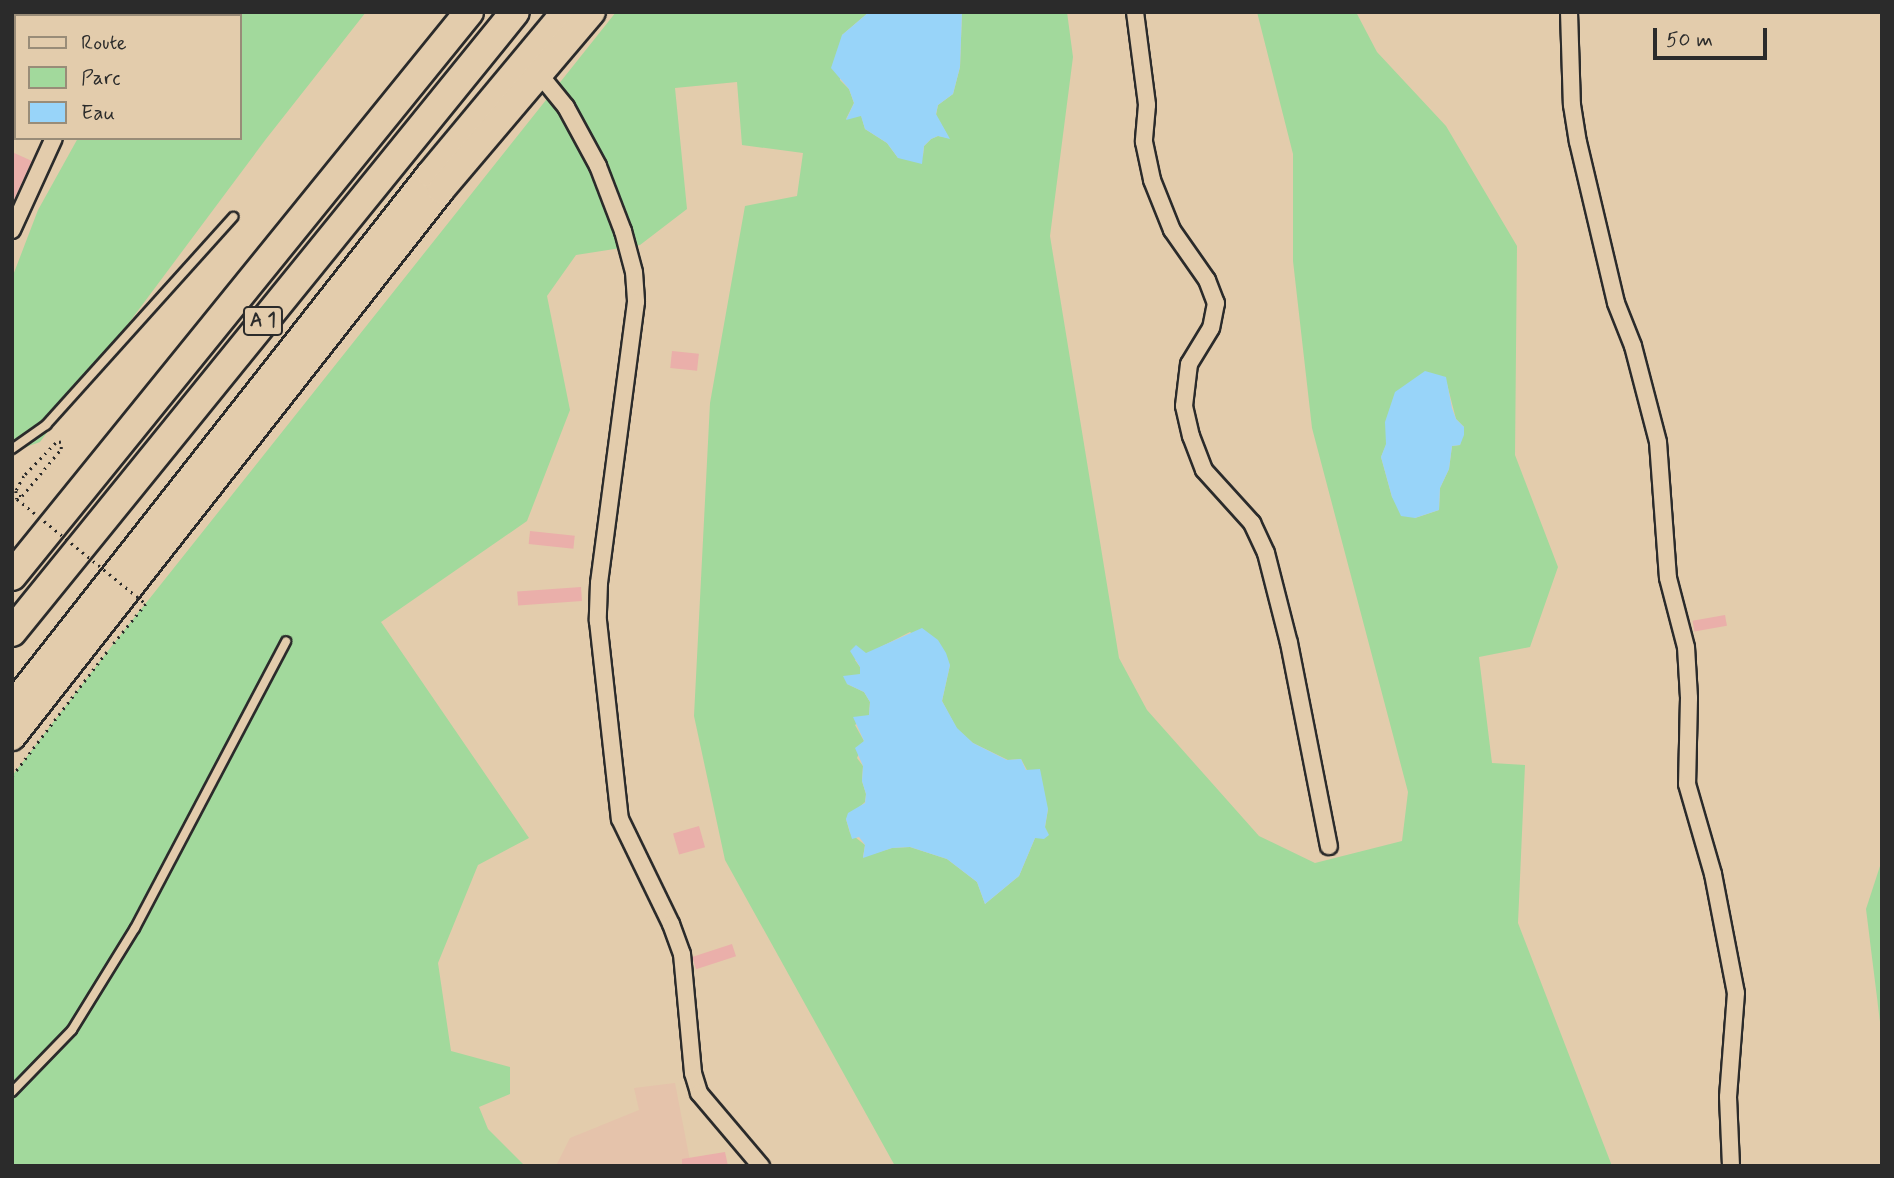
<!DOCTYPE html>
<style>
body{margin:0}
#map{position:relative;width:1894px;height:1178px;overflow:hidden;background:#e3ccac;font-family:Mynerve,sans-serif}
div>[style]{position:absolute}
[style*='--x']{left:calc(var(--x)*1px);top:calc(var(--y)*1px);width:calc(var(--w)*1px);rotate:calc(var(--a)*1deg)}
.built>*{inset:0;background:#e5c3ab}
.green>*{inset:0;background:#a2d99c}
.water>*{inset:0;background:#98d4f9}
.building>*{inset:0;background:#eaafaa;transform-origin:0 0}
.path>*{height:2.5px;margin-top:-1.25px;transform-origin:0;background:repeating-linear-gradient(90deg,#2b2b2b 0 2px,transparent 0 7px)}
.roads{filter:drop-shadow(2px 0 #2b2b2b) drop-shadow(-2px 0 #2b2b2b) drop-shadow(0 2px #2b2b2b) drop-shadow(0 -2px #2b2b2b)}
.service>*{height:8px;margin:-4px;padding:0 4px;transform-origin:4px;border-radius:4px;background:#e3ccac}
.minor>*{height:16px;margin:-8px;padding:0 8px;transform-origin:8px;border-radius:8px;background:#e3ccac}
.trunk>*{height:26px;margin:-13px;padding:0 13px;transform-origin:13px;border-radius:13px;background:#e3ccac}
.motorway>*{height:28px;margin:-14px;padding:0 14px;transform-origin:14px;border-radius:14px;background:#e3ccac}
.path-bridge>*{height:2.5px;margin-top:-1.25px;transform-origin:0;background:repeating-linear-gradient(90deg,#2b2b2b 0 2px,transparent 0 7px)}
span{translate:-50% -50%;white-space:nowrap;text-align:center;line-height:1.15;-webkit-text-stroke:5px #e3ccac;paint-order:stroke}
.shield-label span{padding:2px 5px;background:#e3ccac;border:2px solid;border-radius:5px;-webkit-text-stroke-width:0}
.shield-label{font-size:19px;color:#2b2b2b;font-weight:700}
.frame{position:absolute;inset:0;border:14px solid #2b2b2b;pointer-events:none}
.legend{position:absolute;left:14px;top:14px;width:228px;height:126px;box-sizing:border-box;background:#e3ccac;border:2px solid #998c78;margin:0;padding:9px 12px;list-style:none;font-size:21px;color:#2b2b2b}
.legend li{display:flex;align-items:center;gap:14px;height:35px}
.legend b{width:35px;border:2px solid #998c78}
.scale{position:absolute;left:1653px;top:28px;width:114px;height:32px;box-sizing:border-box;border:4px solid #2b2b2b;border-top:0;padding-left:9px;font-size:21px;line-height:24px;white-space:nowrap;color:#2b2b2b;-webkit-text-stroke:5px #e3ccac;paint-order:stroke}
</style>
<div id="map">
<div class="built">
<i style="clip-path:polygon(675px 1083px,691px 1166px,556px 1166px,570px 1138px,639px 1110px,634px 1088px)"></i>
</div>
<div class="green">
<i style="clip-path:polygon(58px 12px,366px 12px,266px 139px,40px 442px,12px 452px,12px 278px,38px 210px,78px 138px,240px 138px,240px 16px,59px 16px)"></i>
<i style="clip-path:polygon(evenodd,616px 12px,869px 12px,842px 35px,840px 80px,849px 89px,854px 103px,846px 119px,861px 115px,865px 129px,887px 143px,898px 158px,923px 156px,924px 146px,931px 139px,938px 136px,949px 138px,936px 115px,938px 105px,953px 94px,960px 67px,962px 12px,1067px 12px,1073px 57px,1050px 236px,1119px 658px,1147px 710px,1259px 836px,1315px 863px,1402px 841px,1408px 792px,1312px 428px,1293px 261px,1293px 154px,1257px 12px,1356px 12px,1377px 52px,1446px 126px,1517px 246px,1515px 455px,1558px 567px,1530px 647px,1479px 657px,1492px 763px,1525px 765px,1518px 923px,1612px 1166px,895px 1166px,725px 860px,694px 716px,710px 403px,745px 206px,797px 196px,803px 153px,742px 145px,737px 82px,675px 88px,687px 209px,640px 245px,576px 255px,547px 296px,570px 410px,527px 521px,381px 622px,529px 838px,478px 865px,438px 963px,451px 1051px,510px 1067px,510px 1094px,479px 1107px,488px 1129px,525px 1166px,12px 1166px,12px 776px,111px 647px,616px 12px,1447px 384px,1456px 419px,1464px 427px,1460px 445px,1452px 446px,1449px 469px,1440px 488px,1439px 510px,1415px 518px,1392px 497px,1381px 457px,1386px 445px,1447px 384px,616px 12px,910px 632px,950px 665px,942px 701px,957px 729px,973px 743px,1008px 760px,1021px 759px,1048px 809px,1045px 827px,1035px 838px,1019px 876px,985px 904px,977px 882px,947px 859px,910px 847px,892px 848px,863px 857px,865px 845px,850px 833px,846px 819px,865px 802px,866px 794px,862px 781px,863px 766px,857px 758px,864px 741px,855px 725px,869px 715px,870px 702px,864px 692px,847px 684px,852px 675px,860px 675px,860px 667px,855px 660px,910px 632px)"></i>
<i style="clip-path:polygon(1882px 860px,1882px 1038px,1866px 909px)"></i>
</div>
<div class="water">
<i style="clip-path:polygon(869px 12px,962px 12px,960px 67px,953px 94px,938px 105px,936px 114px,950px 139px,938px 136px,931px 139px,924px 146px,922px 164px,898px 158px,887px 143px,865px 129px,861px 116px,846px 120px,854px 103px,849px 89px,831px 68px,842px 35px)"></i>
<i style="clip-path:polygon(1425px 371px,1446px 377px,1452px 408px,1456px 419px,1464px 427px,1464px 435px,1460px 445px,1452px 446px,1449px 469px,1440px 488px,1439px 510px,1415px 518px,1401px 516px,1392px 497px,1381px 457px,1386px 444px,1385px 422px,1395px 392px)"></i>
<i style="clip-path:polygon(922px 628px,938px 640px,946px 653px,950px 665px,942px 701px,957px 728px,973px 743px,1007px 760px,1021px 759px,1026px 770px,1040px 769px,1048px 809px,1045px 827px,1049px 835px,1044px 839px,1035px 838px,1019px 876px,985px 904px,977px 882px,947px 859px,910px 847px,892px 848px,863px 858px,865px 845px,859px 837px,852px 839px,846px 819px,848px 813px,865px 803px,866px 794px,862px 781px,863px 766px,855px 748px,864px 741px,853px 717px,869px 715px,870px 702px,864px 692px,847px 684px,843px 676px,860px 674px,860px 667px,850px 651px,856px 645px,866px 653px)"></i>
</div>
<div class="building">
<i style="clip-path:polygon(12px 152px,32px 161px,12px 204px)"></i>
<i style="left:672px;top:351px;width:27px;height:17px;rotate:6deg"></i>
<i style="left:530px;top:531px;width:45px;height:13px;rotate:6deg"></i>
<i style="left:581px;top:587px;width:14px;height:64px;rotate:86deg"></i>
<i style="left:1725px;top:615px;width:11px;height:33px;rotate:80deg"></i>
<i style="left:699px;top:826px;width:22px;height:27px;rotate:74deg"></i>
<i style="left:732px;top:944px;width:13px;height:42px;rotate:72deg"></i>
<i style="clip-path:polygon(725px 1152px,728px 1166px,682px 1166px,682px 1159px)"></i>
</div>
<div class="path">
<i style="--x:12;--y:496;--w:10;--a:0"></i>
<i style="--x:22;--y:496;--w:61;--a:-50.3"></i>
<i style="--x:61;--y:449;--w:7;--a:-90"></i>
<i style="--x:61;--y:442;--w:5;--a:169"></i>
<i style="--x:56;--y:443;--w:46;--a:134.1"></i>
<i style="--x:12;--y:776;--w:158;--a:-52.7"></i>
</div>
<div class="roads">
<div class="service">
<i style="--x:12;--y:449;--w:42;--a:-35.2"></i>
<i style="--x:46;--y:425;--w:280;--a:-48"></i>
<i style="--x:12;--y:1092;--w:86;--a:-45.9"></i>
<i style="--x:72;--y:1030;--w:120;--a:-58.3"></i>
<i style="--x:135;--y:928;--w:324;--a:-62.2"></i>
</div>
<div class="minor">
<i style="--x:49;--y:12;--w:4;--a:76"></i>
<i style="--x:1135;--y:12;--w:94;--a:82.6"></i>
<i style="--x:1147;--y:105;--w:37;--a:95"></i>
<i style="--x:1144;--y:142;--w:39;--a:78"></i>
<i style="--x:1152;--y:180;--w:54;--a:68.2"></i>
<i style="--x:1172;--y:230;--w:61;--a:55"></i>
<i style="--x:1207;--y:280;--w:25;--a:69"></i>
<i style="--x:1216;--y:303;--w:25;--a:101"></i>
<i style="--x:1211;--y:328;--w:42;--a:121.4"></i>
<i style="--x:1189;--y:364;--w:42;--a:96.8"></i>
<i style="--x:1184;--y:406;--w:31;--a:77"></i>
<i style="--x:1191;--y:436;--w:36;--a:69"></i>
<i style="--x:1204;--y:470;--w:72;--a:47.8"></i>
<i style="--x:1252;--y:523;--w:33;--a:65"></i>
<i style="--x:1266;--y:553;--w:93;--a:75.7"></i>
<i style="--x:1289;--y:643;--w:207;--a:78.9"></i>
<i style="--x:1569;--y:12;--w:93;--a:88.2"></i>
<i style="--x:1572;--y:105;--w:37;--a:81"></i>
<i style="--x:1578;--y:142;--w:165;--a:76.7"></i>
<i style="--x:1616;--y:303;--w:46;--a:68.4"></i>
<i style="--x:1633;--y:346;--w:99;--a:75.4"></i>
<i style="--x:1658;--y:442;--w:136;--a:85.8"></i>
<i style="--x:1668;--y:578;--w:71;--a:75.4"></i>
<i style="--x:1686;--y:647;--w:51;--a:86.6"></i>
<i style="--x:1689;--y:698;--w:86;--a:91.3"></i>
<i style="--x:1687;--y:784;--w:94;--a:73.9"></i>
<i style="--x:1713;--y:874;--w:121;--a:79.1"></i>
<i style="--x:1736;--y:993;--w:104;--a:94.4"></i>
<i style="--x:1728;--y:1097;--w:69;--a:87.5"></i>
<i style="--x:540;--y:75;--w:41;--a:50.9"></i>
<i style="--x:566;--y:107;--w:67;--a:61.5"></i>
<i style="--x:598;--y:166;--w:70;--a:69"></i>
<i style="--x:623;--y:231;--w:42;--a:75"></i>
<i style="--x:634;--y:272;--w:30;--a:86"></i>
<i style="--x:636;--y:302;--w:283;--a:97.5"></i>
<i style="--x:599;--y:583;--w:38;--a:92"></i>
<i style="--x:598;--y:621;--w:199;--a:83.7"></i>
<i style="--x:620;--y:819;--w:117;--a:64.1"></i>
<i style="--x:671;--y:924;--w:32;--a:70"></i>
<i style="--x:682;--y:954;--w:120;--a:84.7"></i>
<i style="--x:693;--y:1073;--w:21;--a:73"></i>
<i style="--x:699;--y:1093;--w:96;--a:49.7"></i>
<i style="--x:12;--y:230;--w:101;--a:-65.5"></i>
</div>
<div class="trunk">
<i style="--x:12;--y:706;--w:677;--a:-51.84"></i>
<i style="--x:430;--y:174;--w:211;--a:-50.2"></i>
<i style="--x:12;--y:737;--w:695;--a:-51.89"></i>
<i style="--x:441;--y:190;--w:233;--a:-49.7"></i>
</div>
<div class="motorway">
<i style="--x:12;--y:576;--w:726;--a:-50.98"></i>
<i style="--x:12;--y:632;--w:798;--a:-50.95"></i>
</div>
</div>
<div class="path-bridge">
<i style="--x:24;--y:476;--w:17;--a:118"></i>
<i style="--x:16;--y:491;--w:8;--a:83"></i>
<i style="--x:17;--y:499;--w:166;--a:39.1"></i>
<i style="--x:146;--y:604;--w:55;--a:129.1"></i>
</div>
<div class="shield-label">
<span style="left:263px;top:321px">A 1</span>
</div>
<div class="frame"></div>
<ul class="legend">
<li><b style="height:9px;background:#e3ccac"></b>Route</li>
<li><b style="height:19px;background:#a2d99c"></b>Parc</li>
<li><b style="height:19px;background:#98d4f9"></b>Eau</li>
</ul>
<div class="scale">50 m</div>
</div>
